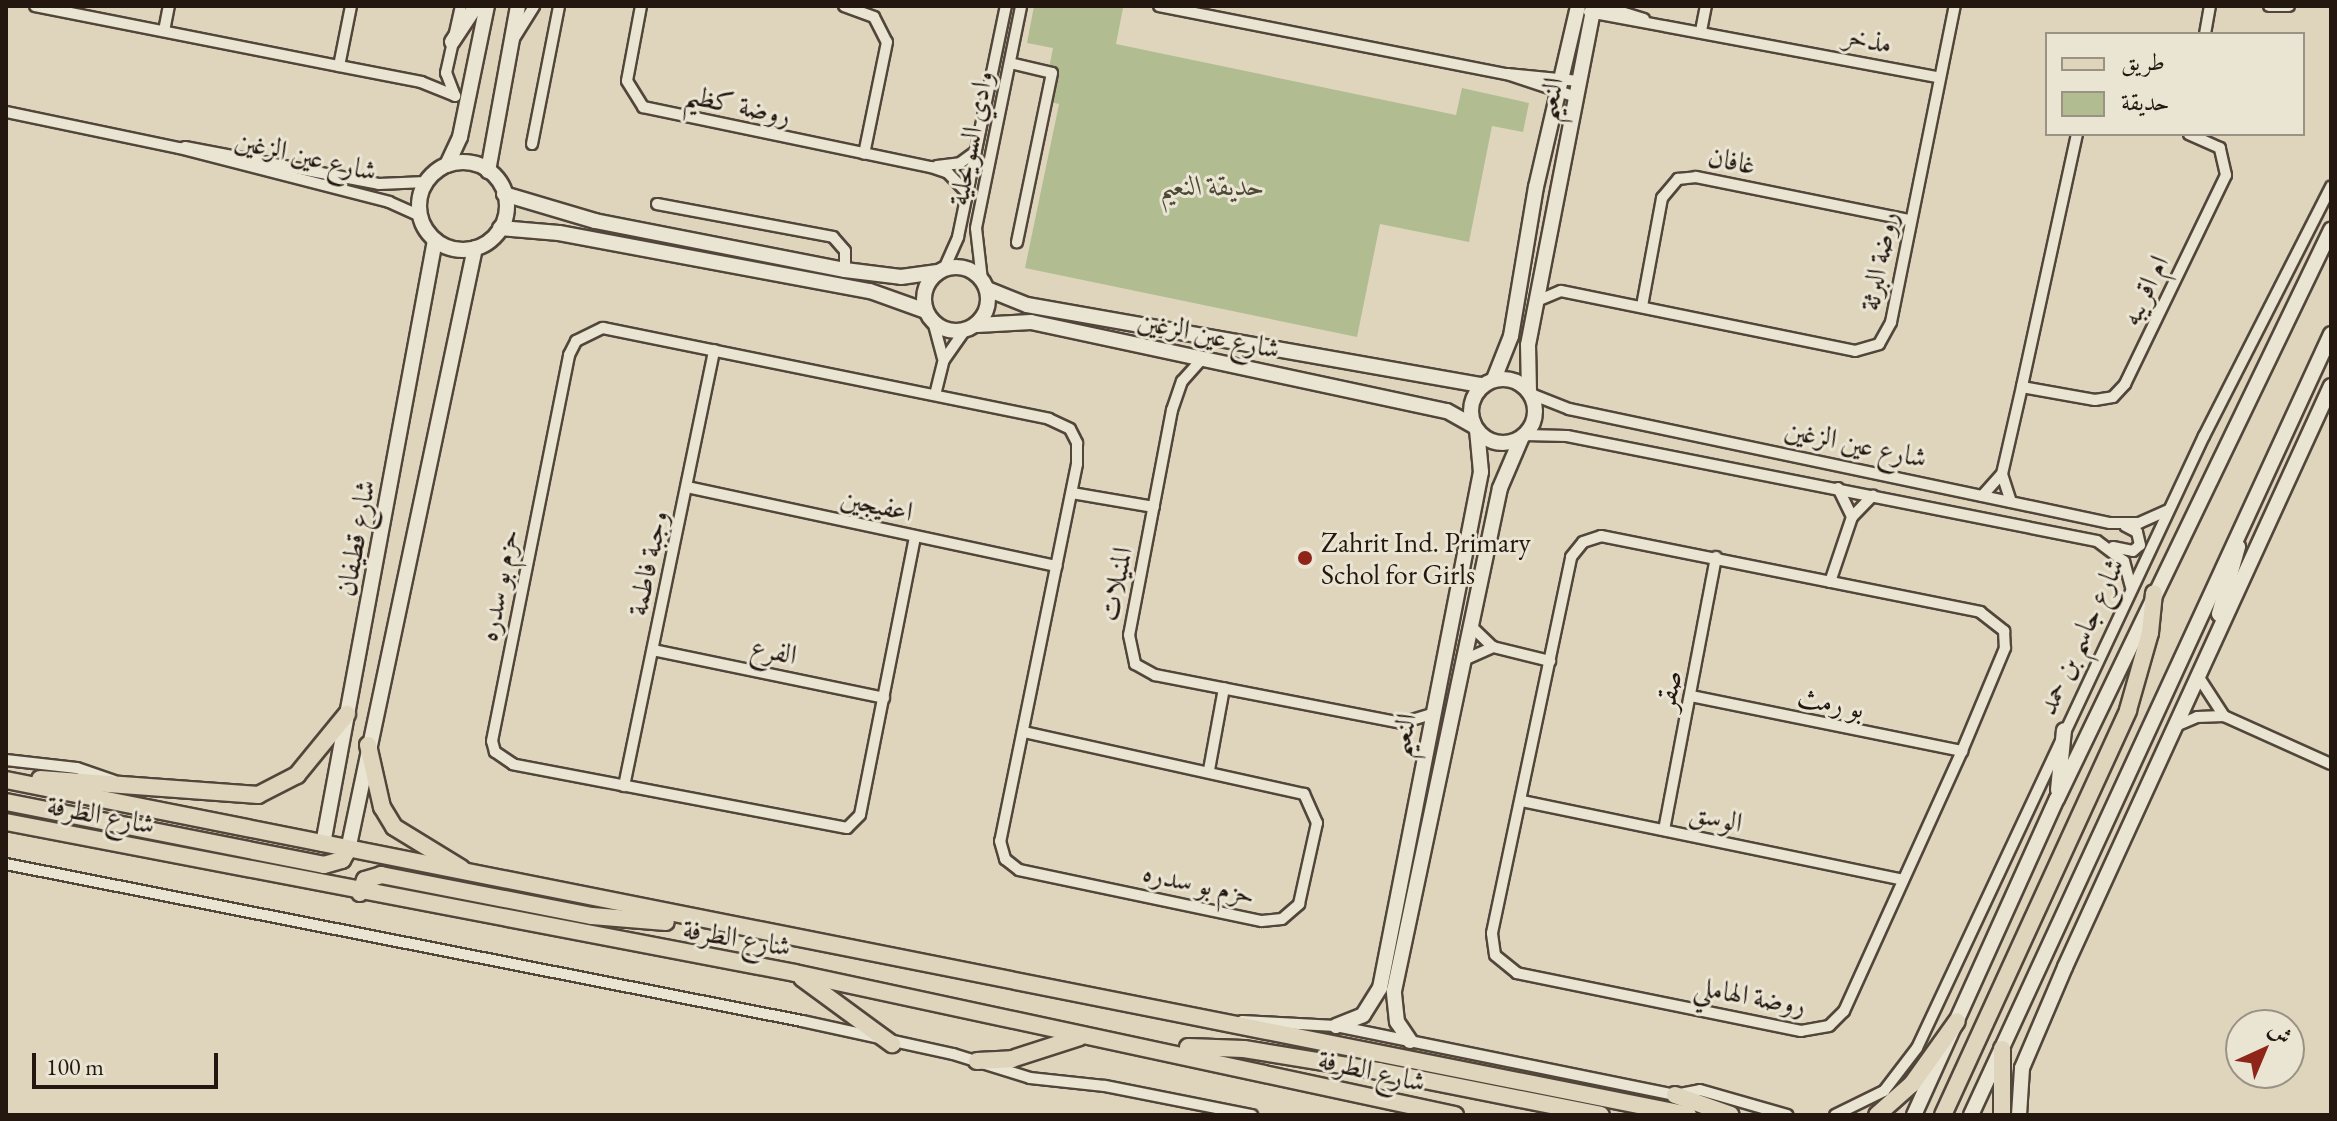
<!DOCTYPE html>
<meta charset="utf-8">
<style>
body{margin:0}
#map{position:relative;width:2337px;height:1121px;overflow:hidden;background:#dfd5bc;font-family:"EB Garamond",Amiri,serif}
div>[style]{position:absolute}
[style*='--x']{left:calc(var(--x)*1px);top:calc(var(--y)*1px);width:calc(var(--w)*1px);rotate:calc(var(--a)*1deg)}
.green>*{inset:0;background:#b1bd91}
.roads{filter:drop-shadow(2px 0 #52463b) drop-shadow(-2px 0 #52463b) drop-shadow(0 2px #52463b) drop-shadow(0 -2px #52463b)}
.street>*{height:10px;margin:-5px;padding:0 5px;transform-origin:5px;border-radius:5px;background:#eae4d3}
.secondary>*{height:14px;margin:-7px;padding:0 7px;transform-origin:7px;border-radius:7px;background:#eae4d3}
.secondary>.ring{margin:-7px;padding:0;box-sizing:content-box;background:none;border:14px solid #eae4d3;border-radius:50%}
.primary>*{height:16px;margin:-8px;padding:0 8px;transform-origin:8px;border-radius:8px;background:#dfd5bc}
.dots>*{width:22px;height:22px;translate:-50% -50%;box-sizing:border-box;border:4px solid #eae4d3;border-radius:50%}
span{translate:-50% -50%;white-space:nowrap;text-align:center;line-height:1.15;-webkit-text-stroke:6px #eae4d3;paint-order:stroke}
.street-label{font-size:28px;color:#231710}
.park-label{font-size:28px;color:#4e4937;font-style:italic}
.poi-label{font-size:28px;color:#231710}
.left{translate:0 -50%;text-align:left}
.frame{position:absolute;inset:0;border:8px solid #231710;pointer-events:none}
.legend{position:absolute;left:2045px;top:32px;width:260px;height:104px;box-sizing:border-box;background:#eae4d3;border:2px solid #9a9285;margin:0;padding:10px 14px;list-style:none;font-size:24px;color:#231710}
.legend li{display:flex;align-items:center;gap:16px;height:40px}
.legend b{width:40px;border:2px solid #9a9285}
.north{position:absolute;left:2225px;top:1009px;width:80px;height:80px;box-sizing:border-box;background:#eae4d3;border:2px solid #9a9285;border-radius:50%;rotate:44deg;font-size:22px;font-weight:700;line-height:32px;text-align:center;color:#231710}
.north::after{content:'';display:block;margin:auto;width:28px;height:36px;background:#8f2418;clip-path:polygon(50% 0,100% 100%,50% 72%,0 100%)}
.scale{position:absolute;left:32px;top:1053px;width:186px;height:36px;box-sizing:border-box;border:4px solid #231710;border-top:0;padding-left:10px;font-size:24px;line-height:28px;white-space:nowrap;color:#231710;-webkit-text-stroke:6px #eae4d3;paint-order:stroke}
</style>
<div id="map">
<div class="green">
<i style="clip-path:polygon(1034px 6px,1123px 8px,1116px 44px,1456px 115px,1462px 88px,1529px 103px,1523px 132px,1492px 126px,1469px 242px,1380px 224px,1357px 337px,1025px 268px,1059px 104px,1043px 100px,1053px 48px,1027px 43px)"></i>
</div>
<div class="roads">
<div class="street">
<i style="--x:35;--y:6;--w:310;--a:11.2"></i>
<i style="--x:339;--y:66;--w:61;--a:-78.7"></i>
<i style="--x:641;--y:6;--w:76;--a:100.6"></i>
<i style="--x:627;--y:81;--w:31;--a:58"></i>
<i style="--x:643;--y:107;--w:294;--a:11.8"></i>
<i style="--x:931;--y:167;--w:18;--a:19"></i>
<i style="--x:948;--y:173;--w:28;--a:46"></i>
<i style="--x:844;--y:6;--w:32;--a:20"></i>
<i style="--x:874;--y:17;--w:28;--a:63"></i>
<i style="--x:887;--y:42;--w:114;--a:101.6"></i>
<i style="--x:1159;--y:6;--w:355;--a:11.1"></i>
<i style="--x:1507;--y:74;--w:73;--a:18.4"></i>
<i style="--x:1602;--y:6;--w:44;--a:17.2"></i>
<i style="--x:2269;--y:6;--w:20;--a:0"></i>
<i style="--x:1589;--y:12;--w:357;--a:10.6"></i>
<i style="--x:164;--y:31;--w:25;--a:-79"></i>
<i style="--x:1701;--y:31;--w:25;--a:-79"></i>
<i style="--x:2205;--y:34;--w:28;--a:-80"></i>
<i style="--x:513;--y:40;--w:40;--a:-58"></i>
<i style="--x:1010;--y:63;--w:43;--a:13.4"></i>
<i style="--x:1052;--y:73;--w:173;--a:101.7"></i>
<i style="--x:339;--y:66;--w:84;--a:11"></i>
<i style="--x:421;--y:82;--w:37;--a:22"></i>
<i style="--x:1507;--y:74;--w:72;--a:5.6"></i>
<i style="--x:455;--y:96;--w:25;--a:-111"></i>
<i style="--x:446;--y:73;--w:69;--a:-77.4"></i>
<i style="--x:6;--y:112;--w:177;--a:11.8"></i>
<i style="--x:179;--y:148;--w:217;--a:14.4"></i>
<i style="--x:389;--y:202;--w:34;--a:24"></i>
<i style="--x:2077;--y:134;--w:259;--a:102.3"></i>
<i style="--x:2022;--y:387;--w:74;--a:10.1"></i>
<i style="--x:2095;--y:400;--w:18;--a:-9"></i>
<i style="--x:2113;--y:397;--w:18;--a:-47"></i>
<i style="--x:2125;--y:384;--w:232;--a:-64.2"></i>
<i style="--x:2226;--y:175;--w:28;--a:-103"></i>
<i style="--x:2220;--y:148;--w:34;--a:-156"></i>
<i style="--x:532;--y:144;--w:141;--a:-78.9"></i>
<i style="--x:185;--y:147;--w:197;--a:10.8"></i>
<i style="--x:379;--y:184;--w:47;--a:-2.4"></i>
<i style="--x:937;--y:166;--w:23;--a:-7"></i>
<i style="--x:960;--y:163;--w:19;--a:-36"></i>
<i style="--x:657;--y:204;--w:179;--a:10.6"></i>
<i style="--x:833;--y:237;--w:18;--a:49"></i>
<i style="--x:845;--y:251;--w:19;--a:90"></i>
<i style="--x:944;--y:269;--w:35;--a:-66"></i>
<i style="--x:958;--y:237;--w:236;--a:-78.3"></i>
<i style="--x:982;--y:280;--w:52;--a:-96.6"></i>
<i style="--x:976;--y:228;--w:227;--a:-78.5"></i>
<i style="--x:1537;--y:301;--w:26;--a:-23"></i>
<i style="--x:1561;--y:291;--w:300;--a:11.5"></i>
<i style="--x:1855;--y:351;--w:25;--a:-16"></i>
<i style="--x:1879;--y:344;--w:25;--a:-61"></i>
<i style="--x:1891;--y:322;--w:322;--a:-78.6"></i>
<i style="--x:1642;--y:306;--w:110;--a:-79.5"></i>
<i style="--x:1662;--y:198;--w:25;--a:-50"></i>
<i style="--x:1678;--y:179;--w:18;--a:-6"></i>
<i style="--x:1696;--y:177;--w:218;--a:11.4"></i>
<i style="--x:933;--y:321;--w:38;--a:75"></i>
<i style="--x:1202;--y:359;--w:30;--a:132"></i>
<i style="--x:1182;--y:381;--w:31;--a:109"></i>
<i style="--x:1172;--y:410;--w:229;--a:100.8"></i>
<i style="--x:1129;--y:635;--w:30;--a:78"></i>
<i style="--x:1135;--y:664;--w:23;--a:29"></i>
<i style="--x:1155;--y:675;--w:252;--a:11"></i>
<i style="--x:1402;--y:723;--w:31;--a:-17"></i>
<i style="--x:1531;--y:394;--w:41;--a:21.5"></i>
<i style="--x:1569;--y:409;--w:553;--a:11.9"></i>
<i style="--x:2110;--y:523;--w:29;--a:0"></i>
<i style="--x:2139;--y:523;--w:32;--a:-24"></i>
<i style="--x:935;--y:395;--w:36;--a:-76"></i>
<i style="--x:944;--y:360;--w:37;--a:-55"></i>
<i style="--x:1525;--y:435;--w:42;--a:1.4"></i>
<i style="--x:1567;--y:436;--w:540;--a:11.21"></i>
<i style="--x:2097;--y:541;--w:34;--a:37"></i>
<i style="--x:2124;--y:561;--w:28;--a:75"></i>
<i style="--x:687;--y:487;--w:378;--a:12.1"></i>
<i style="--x:1838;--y:488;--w:32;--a:64"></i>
<i style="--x:1072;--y:493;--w:83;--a:9.7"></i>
<i style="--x:1982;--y:496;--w:30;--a:-48"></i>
<i style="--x:2011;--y:502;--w:29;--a:-108"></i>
<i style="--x:2002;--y:474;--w:89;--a:-77.1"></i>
<i style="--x:1601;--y:536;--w:387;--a:11.3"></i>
<i style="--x:1980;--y:612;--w:31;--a:38"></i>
<i style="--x:2004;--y:631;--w:17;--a:87"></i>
<i style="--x:2005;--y:648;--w:112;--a:112.7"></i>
<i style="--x:1962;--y:751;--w:286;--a:114.4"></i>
<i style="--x:1844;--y:1011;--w:21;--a:135"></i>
<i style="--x:1829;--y:1026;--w:28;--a:170"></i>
<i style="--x:1801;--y:1031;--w:290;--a:-168.5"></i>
<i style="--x:1517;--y:973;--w:28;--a:-141"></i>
<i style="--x:1495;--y:955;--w:22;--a:-98"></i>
<i style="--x:1492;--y:933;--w:384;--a:-78.1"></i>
<i style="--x:1571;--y:557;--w:19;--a:-51"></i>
<i style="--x:1583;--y:542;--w:19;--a:-18"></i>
<i style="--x:915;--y:537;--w:283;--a:101.2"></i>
<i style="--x:860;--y:815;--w:18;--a:135"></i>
<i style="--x:847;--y:828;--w:340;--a:-169.2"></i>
<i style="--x:513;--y:764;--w:22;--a:-146"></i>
<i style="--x:495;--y:752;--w:11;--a:-105"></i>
<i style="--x:492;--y:741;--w:394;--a:-78.7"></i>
<i style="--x:569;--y:355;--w:16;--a:-63"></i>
<i style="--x:576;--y:341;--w:30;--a:-26"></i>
<i style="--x:603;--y:328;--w:455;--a:11.5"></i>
<i style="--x:1049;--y:419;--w:23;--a:25"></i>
<i style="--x:1070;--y:429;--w:16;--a:63"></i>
<i style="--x:1077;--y:443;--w:21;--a:90"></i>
<i style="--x:1077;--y:464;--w:385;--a:101.5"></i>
<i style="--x:1000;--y:841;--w:19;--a:74"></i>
<i style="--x:1005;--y:859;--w:18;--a:38"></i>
<i style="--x:1019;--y:870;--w:248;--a:11.9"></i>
<i style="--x:1262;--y:921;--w:20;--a:-6"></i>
<i style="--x:1282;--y:919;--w:23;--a:-41"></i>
<i style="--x:1299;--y:904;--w:83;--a:-77.5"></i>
<i style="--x:1317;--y:823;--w:32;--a:-114"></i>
<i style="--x:1304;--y:794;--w:287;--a:-167.5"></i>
<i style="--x:2113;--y:547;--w:20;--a:11"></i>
<i style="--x:2133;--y:551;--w:9;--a:-41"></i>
<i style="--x:2140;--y:545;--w:13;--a:-103"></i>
<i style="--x:2137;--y:532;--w:13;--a:-153"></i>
<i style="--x:1830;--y:582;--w:69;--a:-71.3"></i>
<i style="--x:1852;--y:517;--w:30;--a:-46"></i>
<i style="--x:1471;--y:626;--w:30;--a:44"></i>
<i style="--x:1493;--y:647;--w:59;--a:13.8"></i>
<i style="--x:653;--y:650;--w:236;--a:11.7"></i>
<i style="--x:1464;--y:660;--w:32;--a:-24"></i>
<i style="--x:2198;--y:676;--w:48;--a:57"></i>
<i style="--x:2224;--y:716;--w:117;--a:24.2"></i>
<i style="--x:1691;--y:696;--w:277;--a:11.5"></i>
<i style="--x:2176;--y:726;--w:23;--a:-23"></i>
<i style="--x:2197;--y:717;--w:27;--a:-2"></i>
<i style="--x:6;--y:760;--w:71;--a:6.4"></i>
<i style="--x:77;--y:768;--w:39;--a:19"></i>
<i style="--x:1209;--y:770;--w:83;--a:-79.6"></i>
<i style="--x:624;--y:786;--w:445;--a:-78.3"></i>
<i style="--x:1522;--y:801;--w:388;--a:11.7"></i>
<i style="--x:1664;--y:830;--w:278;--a:-79.2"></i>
<i style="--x:6;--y:864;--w:811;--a:11.16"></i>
<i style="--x:802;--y:1021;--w:155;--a:12.3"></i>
<i style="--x:953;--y:1054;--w:81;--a:17.3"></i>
<i style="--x:1030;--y:1078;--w:75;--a:6.1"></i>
<i style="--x:1105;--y:1086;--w:150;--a:11.2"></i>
<i style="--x:1242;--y:1021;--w:94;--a:3"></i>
<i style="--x:1336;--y:1026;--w:346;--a:11.5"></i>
<i style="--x:1675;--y:1095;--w:25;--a:-11"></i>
<i style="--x:1700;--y:1090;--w:91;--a:16"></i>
<i style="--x:1835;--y:1115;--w:55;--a:-26.1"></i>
<i style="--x:1884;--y:1091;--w:54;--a:-52.5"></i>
<i style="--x:1917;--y:1048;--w:676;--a:-64.88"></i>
<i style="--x:2204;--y:436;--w:280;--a:-63"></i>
</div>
<div class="secondary">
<i style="--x:452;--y:42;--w:43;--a:-56.3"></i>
<i class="ring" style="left:419px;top:162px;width:74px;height:74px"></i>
<i style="--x:447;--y:165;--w:31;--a:-65"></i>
<i style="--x:460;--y:137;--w:134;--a:-78.4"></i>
<i style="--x:488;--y:171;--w:168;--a:-79.7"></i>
<i style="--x:504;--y:194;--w:95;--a:16.5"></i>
<i style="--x:595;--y:221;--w:255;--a:11.1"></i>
<i style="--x:845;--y:270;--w:56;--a:7.1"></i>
<i style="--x:901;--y:277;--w:37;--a:-8"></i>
<i style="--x:500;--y:228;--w:59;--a:4.8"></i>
<i style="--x:559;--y:233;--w:316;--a:10.6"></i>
<i style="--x:870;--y:291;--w:59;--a:19.7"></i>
<i class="ring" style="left:924px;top:267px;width:50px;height:50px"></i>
<i style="--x:987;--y:289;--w:43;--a:21.8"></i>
<i style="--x:1027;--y:305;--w:463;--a:10"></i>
<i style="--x:977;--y:325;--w:54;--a:-3.2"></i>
<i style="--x:1031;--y:322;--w:425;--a:12.1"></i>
<i style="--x:1447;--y:411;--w:31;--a:29"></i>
<i class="ring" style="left:1471px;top:379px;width:50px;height:50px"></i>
<i style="--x:1494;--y:379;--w:46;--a:-68.4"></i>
<i style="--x:1511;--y:336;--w:151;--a:-80.5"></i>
<i style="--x:1536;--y:187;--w:186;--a:-76.9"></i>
<i style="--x:1529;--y:392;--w:47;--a:-91.2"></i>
<i style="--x:1528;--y:345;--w:345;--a:-79"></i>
<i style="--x:2219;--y:614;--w:70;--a:-74.2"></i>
<i style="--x:2058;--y:790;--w:60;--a:-84.3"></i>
<i style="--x:323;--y:844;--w:614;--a:-79.49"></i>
<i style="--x:348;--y:850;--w:615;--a:-78.09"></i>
<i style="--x:1336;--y:1026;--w:29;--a:-22"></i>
<i style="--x:1363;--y:1015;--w:32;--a:-58"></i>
<i style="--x:1380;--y:988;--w:526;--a:-78.93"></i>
<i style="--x:1481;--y:472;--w:42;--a:-95.4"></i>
<i style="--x:1410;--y:1041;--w:23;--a:-124"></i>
<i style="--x:1397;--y:1022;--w:31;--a:-96"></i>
<i style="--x:1394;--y:991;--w:514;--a:-78.1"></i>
<i style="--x:1500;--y:488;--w:53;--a:-66.8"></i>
<i style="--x:1914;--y:1115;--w:347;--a:-65.7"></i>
<i style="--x:2057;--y:799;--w:632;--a:-64.29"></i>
<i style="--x:1971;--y:1115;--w:860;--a:-65.25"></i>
<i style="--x:2019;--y:1115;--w:47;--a:-86.3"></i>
<i style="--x:2022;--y:1068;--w:110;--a:-66.9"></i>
<i style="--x:2065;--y:967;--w:639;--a:-65.4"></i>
</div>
<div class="primary">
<i style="--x:368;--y:745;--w:64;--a:77.3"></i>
<i style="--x:382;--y:807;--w:23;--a:59"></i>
<i style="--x:394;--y:827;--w:79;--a:31.5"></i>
<i style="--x:40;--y:779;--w:219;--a:4.2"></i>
<i style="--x:258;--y:795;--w:44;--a:-27.1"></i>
<i style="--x:297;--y:775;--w:79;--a:-50.7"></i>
<i style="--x:6;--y:780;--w:1715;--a:11.26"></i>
<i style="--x:6;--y:802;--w:324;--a:11.2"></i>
<i style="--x:324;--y:865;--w:19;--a:-16"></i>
<i style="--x:342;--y:860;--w:12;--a:-59"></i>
<i style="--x:6;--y:822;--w:803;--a:10.83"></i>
<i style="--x:795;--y:973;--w:675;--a:12.14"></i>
<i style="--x:360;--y:893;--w:14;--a:-69"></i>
<i style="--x:365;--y:880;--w:17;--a:-17"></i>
<i style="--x:381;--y:875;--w:215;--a:11"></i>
<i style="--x:592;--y:916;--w:74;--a:4.6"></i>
<i style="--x:802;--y:978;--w:112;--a:36.3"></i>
<i style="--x:1188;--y:1047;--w:56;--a:2"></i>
<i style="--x:1244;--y:1049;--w:137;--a:9.3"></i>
<i style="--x:1379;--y:1071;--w:226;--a:11.2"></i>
<i style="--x:977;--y:1061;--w:35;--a:-3"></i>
<i style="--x:1012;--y:1059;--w:71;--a:-17.9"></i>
<i style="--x:1675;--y:1095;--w:59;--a:19.7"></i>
<i style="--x:1877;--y:1115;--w:47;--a:-41.5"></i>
<i style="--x:1912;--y:1084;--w:77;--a:-54.5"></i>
<i style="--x:1943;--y:1115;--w:445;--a:-65.4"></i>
<i style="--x:2128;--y:710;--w:80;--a:-74.1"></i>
<i style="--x:2150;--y:633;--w:40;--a:-84.3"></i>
<i style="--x:2002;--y:1115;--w:66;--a:-90"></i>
</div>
</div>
<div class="dots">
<i style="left:1305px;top:558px;background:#8f2418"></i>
</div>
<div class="street-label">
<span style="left:1868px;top:39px;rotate:11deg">مذخر</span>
<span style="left:1549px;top:99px;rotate:-79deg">النعيم</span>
<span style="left:738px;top:104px;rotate:12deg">روضة كظيم</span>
<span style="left:970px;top:138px;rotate:-79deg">وادي السويحلية</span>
<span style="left:306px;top:155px;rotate:13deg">شارع عين الزغين</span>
<span style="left:1732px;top:160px;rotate:11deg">غافان</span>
<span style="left:1878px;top:261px;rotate:-79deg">روضة البرثة</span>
<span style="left:2144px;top:290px;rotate:-64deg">ام اقريبه</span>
<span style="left:1209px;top:334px;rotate:12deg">شارع عين الزغين</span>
<span style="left:1856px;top:443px;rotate:12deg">شارع عين الزغين</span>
<span style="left:877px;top:504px;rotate:12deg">اعفيجين</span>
<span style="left:355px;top:538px;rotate:-80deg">شارع قطيفان</span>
<span style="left:647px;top:563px;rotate:-78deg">وجبة فاطمة</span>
<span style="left:1115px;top:584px;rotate:-79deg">المنيلات</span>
<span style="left:498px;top:585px;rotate:-79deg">حزم بو سدره</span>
<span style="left:2080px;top:636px;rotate:-65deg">شارع جاسم بن حمد</span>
<span style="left:774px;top:650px;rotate:12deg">الفرع</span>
<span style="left:1668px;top:690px;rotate:-79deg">صقر</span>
<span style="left:1831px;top:702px;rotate:11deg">بو رمث</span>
<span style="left:1402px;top:735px;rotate:-79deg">النعيم</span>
<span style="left:101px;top:814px;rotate:11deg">شارع الطرفة</span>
<span style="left:1716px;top:817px;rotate:12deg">الوسق</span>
<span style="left:1199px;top:883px;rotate:12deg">حزم بو سدره</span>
<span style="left:737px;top:937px;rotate:10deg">شارع الطرفة</span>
<span style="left:1750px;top:995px;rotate:10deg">روضة الهاملي</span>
<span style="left:1372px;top:1070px;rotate:13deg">شارع الطرفة</span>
</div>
<div class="park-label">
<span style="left:1212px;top:185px">حديقة النعيم</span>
</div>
<div class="poi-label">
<span class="left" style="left:1321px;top:558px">Zahrit Ind. Primary<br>Schol for Girls</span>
</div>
<div class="frame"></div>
<ul class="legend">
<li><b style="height:10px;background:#dfd5bc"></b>طريق</li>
<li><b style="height:22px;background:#b1bd91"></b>حديقة</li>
</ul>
<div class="north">ش</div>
<div class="scale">100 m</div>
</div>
